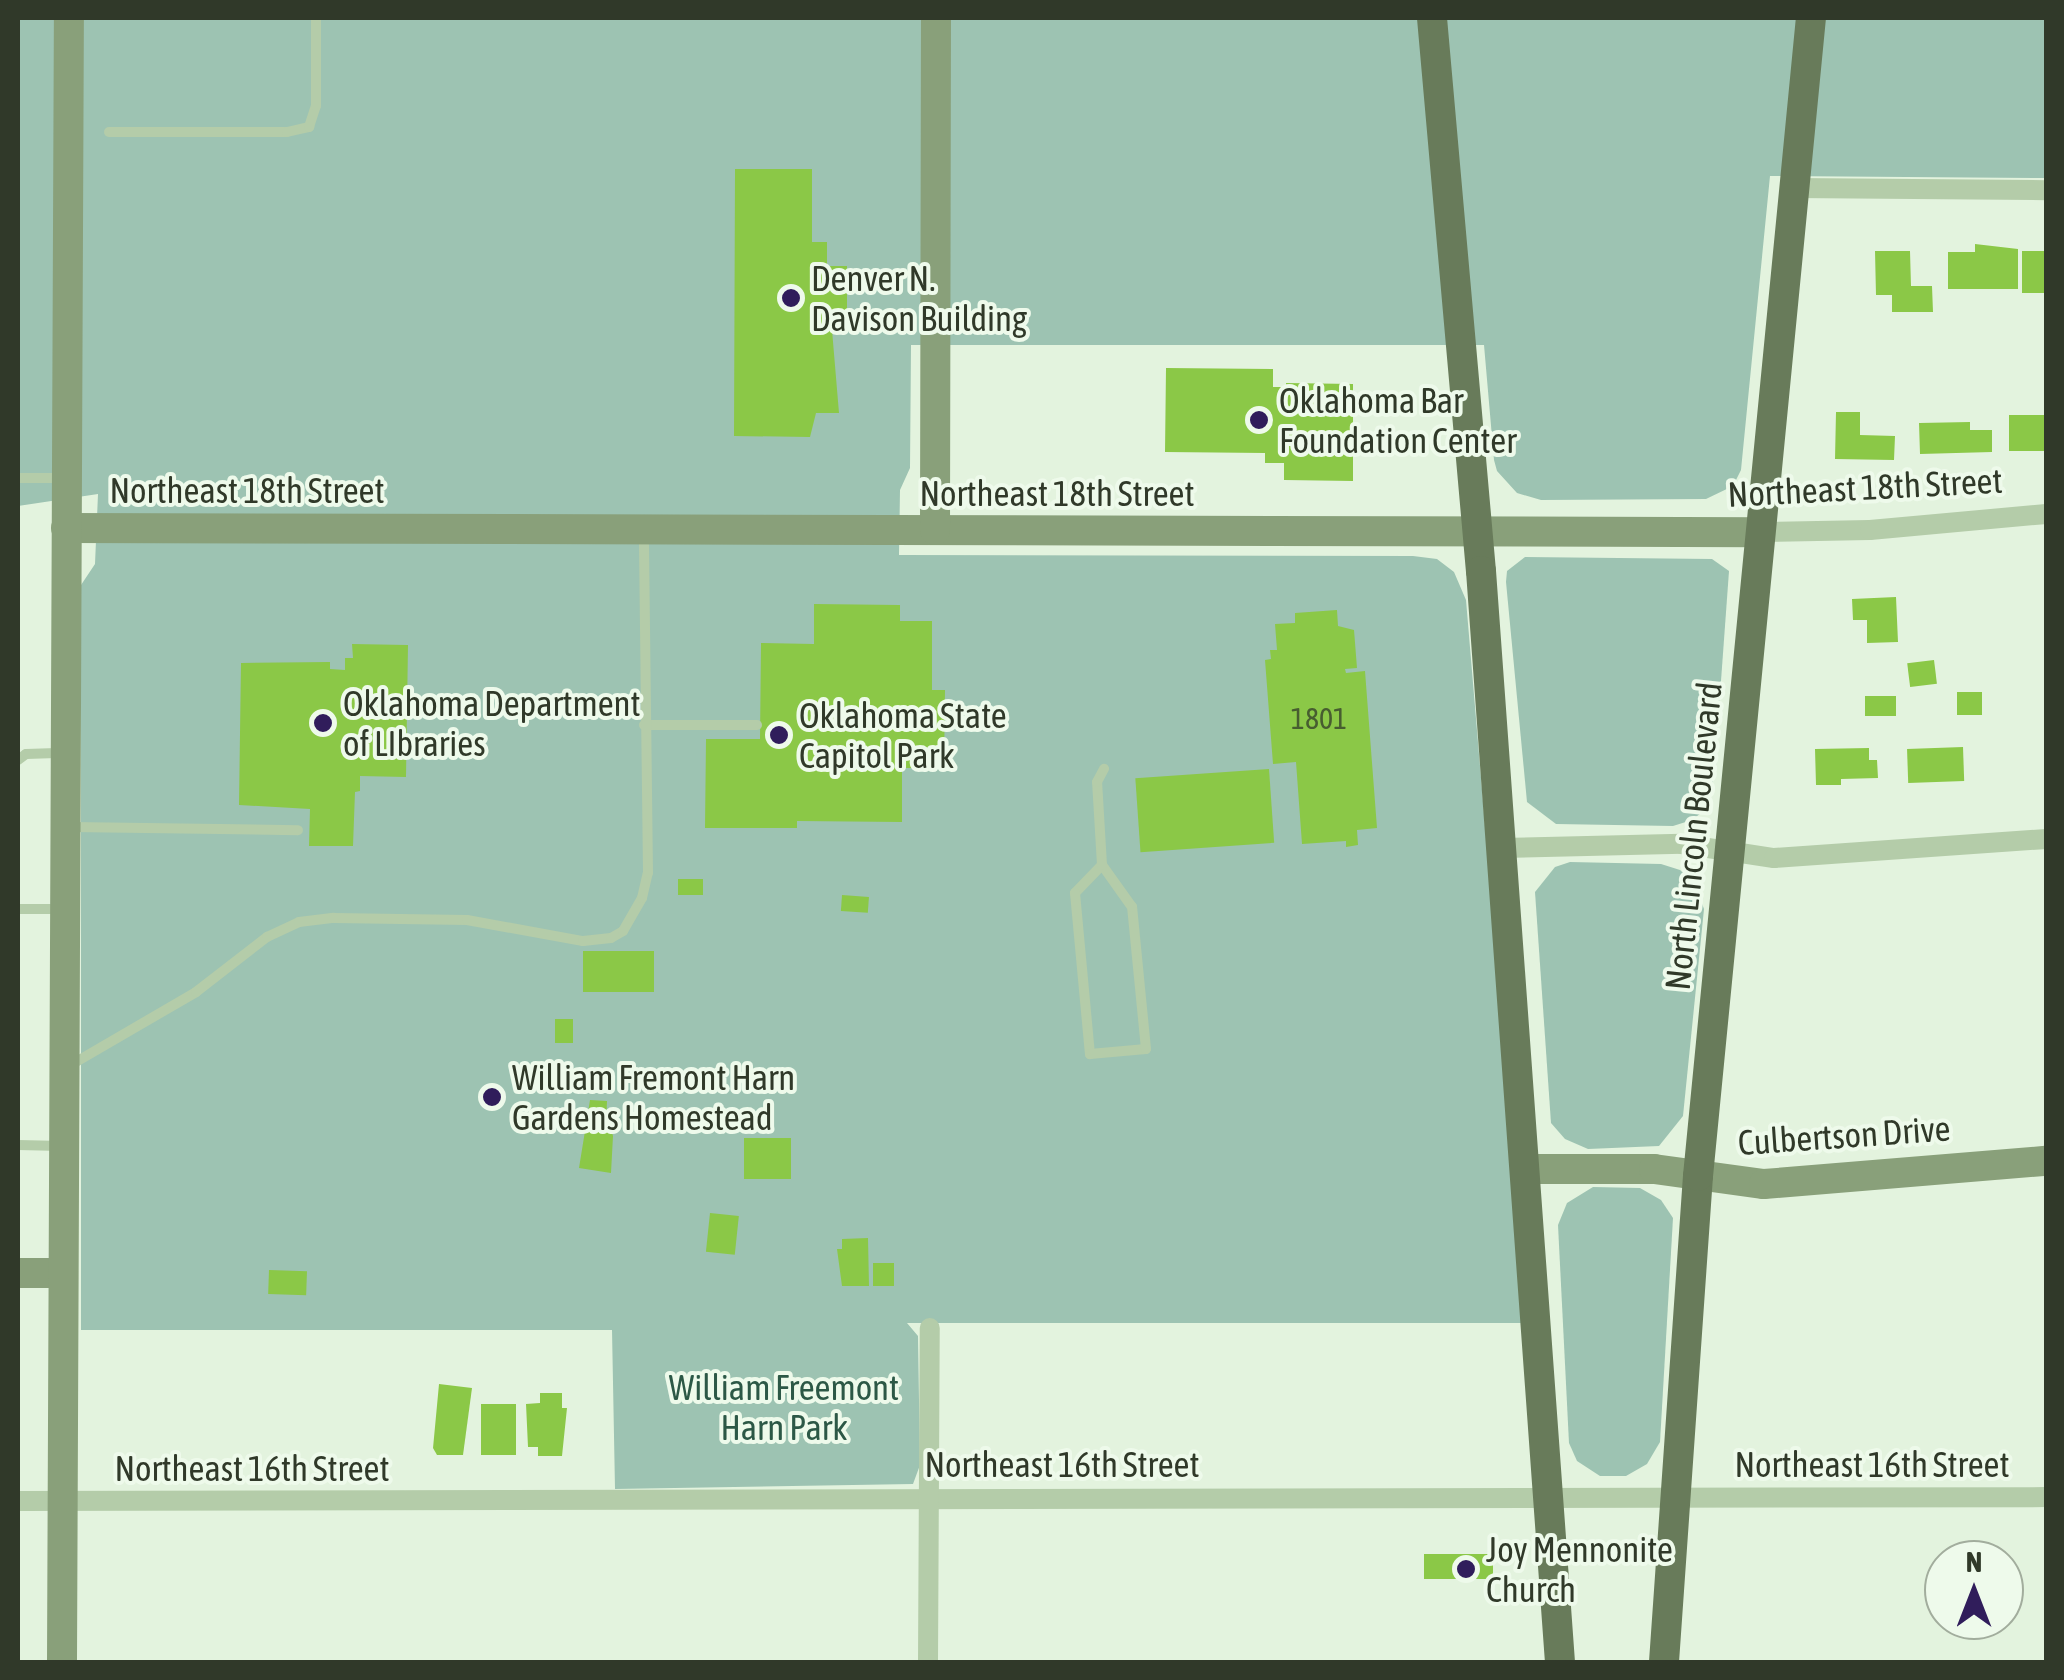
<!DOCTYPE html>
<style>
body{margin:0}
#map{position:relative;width:2064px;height:1680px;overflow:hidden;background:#e3f3de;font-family:"Asap Condensed",sans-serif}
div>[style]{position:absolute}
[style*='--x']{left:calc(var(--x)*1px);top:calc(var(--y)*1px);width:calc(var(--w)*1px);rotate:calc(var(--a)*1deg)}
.green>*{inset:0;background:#9dc3b2}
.building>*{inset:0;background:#8bc847;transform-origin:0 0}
.lane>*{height:10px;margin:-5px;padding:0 5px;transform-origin:5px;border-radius:5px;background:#b4cca9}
.street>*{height:20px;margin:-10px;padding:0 10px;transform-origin:10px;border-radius:10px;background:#b4cca9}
.secondary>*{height:30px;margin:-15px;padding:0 15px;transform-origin:15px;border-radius:15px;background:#89a07a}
.primary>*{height:30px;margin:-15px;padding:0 15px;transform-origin:15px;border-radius:15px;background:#687b5a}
.dots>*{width:28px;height:28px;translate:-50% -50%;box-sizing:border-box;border:5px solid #eefaeb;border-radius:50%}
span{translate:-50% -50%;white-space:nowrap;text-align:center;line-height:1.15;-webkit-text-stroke:8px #eefaeb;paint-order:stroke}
.number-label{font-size:30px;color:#475d30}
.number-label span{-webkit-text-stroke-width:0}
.poi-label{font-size:35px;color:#303929}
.left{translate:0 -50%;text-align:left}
.street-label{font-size:35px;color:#303929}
.park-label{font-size:35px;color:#2c5846}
.frame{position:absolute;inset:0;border:20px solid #303929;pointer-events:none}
.north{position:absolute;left:1924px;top:1540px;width:100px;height:100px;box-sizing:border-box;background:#eefaeb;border:2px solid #a2ad9d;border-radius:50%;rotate:0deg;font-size:28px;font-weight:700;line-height:40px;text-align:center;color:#303929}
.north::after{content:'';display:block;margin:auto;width:35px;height:45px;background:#301d5b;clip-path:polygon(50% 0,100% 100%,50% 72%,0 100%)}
</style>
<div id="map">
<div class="green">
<i style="clip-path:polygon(18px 18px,2046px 18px,2046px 178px,1770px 176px,1741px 470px,1733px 486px,1706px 499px,1541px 500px,1517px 493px,1497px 471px,1494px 460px,1484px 345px,911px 345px,910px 468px,900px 490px,899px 555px,1413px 556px,1437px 559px,1454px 572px,1466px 600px,1527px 1323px,907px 1323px,918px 1336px,920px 1465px,913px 1484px,615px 1489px,612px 1330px,81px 1330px,81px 585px,95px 564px,98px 494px,18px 506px)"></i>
<i style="clip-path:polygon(1525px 557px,1712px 559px,1729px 571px,1714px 777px,1705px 810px,1692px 820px,1673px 826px,1556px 824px,1527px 802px,1506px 582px,1507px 571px)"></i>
<i style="clip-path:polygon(1570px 862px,1661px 864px,1680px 870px,1695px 884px,1704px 909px,1683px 1116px,1659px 1146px,1588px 1149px,1565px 1139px,1551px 1123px,1535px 892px,1555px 867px)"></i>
<i style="clip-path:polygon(1593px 1187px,1640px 1188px,1661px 1200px,1673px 1218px,1660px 1442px,1647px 1464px,1626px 1476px,1600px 1476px,1577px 1461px,1569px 1443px,1558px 1225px,1567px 1203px)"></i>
</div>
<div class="building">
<i style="clip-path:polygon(735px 169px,812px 169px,812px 242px,827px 242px,827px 266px,847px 266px,847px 318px,831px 318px,839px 413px,816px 413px,810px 437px,734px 436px)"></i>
<i style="clip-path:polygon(1975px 244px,2018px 249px,2018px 289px,1948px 289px,1948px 252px,1975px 252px)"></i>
<i style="clip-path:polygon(1875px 251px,1910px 251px,1911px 286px,1932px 286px,1933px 312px,1892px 312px,1892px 295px,1876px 295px)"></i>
<i style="left:2022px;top:251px;width:24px;height:42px"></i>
<i style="clip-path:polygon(1166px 368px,1273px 369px,1273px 387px,1286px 387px,1286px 383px,1353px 384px,1353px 481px,1284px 480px,1284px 463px,1265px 463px,1265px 453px,1165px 452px)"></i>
<i style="clip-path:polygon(1836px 412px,1860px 412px,1860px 435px,1895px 436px,1894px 460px,1835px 459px)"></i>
<i style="left:2046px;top:415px;width:36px;height:37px;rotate:90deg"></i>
<i style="clip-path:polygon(1970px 422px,1970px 430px,1992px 430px,1992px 452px,1920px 454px,1919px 423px)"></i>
<i style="clip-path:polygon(1896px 597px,1898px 642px,1867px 643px,1867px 620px,1853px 620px,1852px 599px)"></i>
<i style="clip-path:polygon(814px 604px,900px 605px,900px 621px,932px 621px,932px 690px,945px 690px,944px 768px,902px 768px,902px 822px,797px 821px,797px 828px,705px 828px,706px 739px,760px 739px,761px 643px,814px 644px)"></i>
<i style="clip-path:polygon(1337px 610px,1338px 626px,1354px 630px,1357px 668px,1345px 669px,1346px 673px,1365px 671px,1377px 828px,1357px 830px,1358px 845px,1346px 847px,1346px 841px,1302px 844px,1296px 762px,1273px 764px,1265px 660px,1271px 659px,1270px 650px,1277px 650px,1275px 624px,1295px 623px,1295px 613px)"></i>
<i style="clip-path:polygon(352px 644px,408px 645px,406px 777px,360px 776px,360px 791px,355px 792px,353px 846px,309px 846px,310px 809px,239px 805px,241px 663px,330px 662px,330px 669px,345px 670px,345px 658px,353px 658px)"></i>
<i style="left:1934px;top:660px;width:24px;height:27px;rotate:83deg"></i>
<i style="left:1957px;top:692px;width:25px;height:23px"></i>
<i style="left:1896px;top:696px;width:20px;height:31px;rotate:90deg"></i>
<i style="left:1963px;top:747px;width:34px;height:56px;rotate:88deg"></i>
<i style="clip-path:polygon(1869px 748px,1869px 760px,1877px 760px,1878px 778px,1841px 779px,1841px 785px,1816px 785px,1815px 749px)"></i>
<i style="left:1269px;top:769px;width:74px;height:134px;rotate:86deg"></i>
<i style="left:678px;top:879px;width:25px;height:16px"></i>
<i style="left:842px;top:895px;width:27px;height:16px;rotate:4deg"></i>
<i style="left:583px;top:951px;width:71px;height:41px"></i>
<i style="left:555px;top:1019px;width:18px;height:24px"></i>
<i style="clip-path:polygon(590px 1100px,607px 1101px,606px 1126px,610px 1126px,613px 1136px,611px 1173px,579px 1168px)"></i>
<i style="left:791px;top:1138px;width:41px;height:47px;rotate:90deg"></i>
<i style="left:710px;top:1213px;width:29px;height:39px;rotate:6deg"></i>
<i style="clip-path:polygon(868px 1238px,869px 1286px,842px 1286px,837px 1249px,842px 1249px,842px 1239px)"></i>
<i style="left:873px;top:1263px;width:21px;height:23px"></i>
<i style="left:269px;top:1270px;width:38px;height:24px;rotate:2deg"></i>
<i style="clip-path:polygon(439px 1384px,472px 1388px,463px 1455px,437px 1455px,433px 1448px)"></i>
<i style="clip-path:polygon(540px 1393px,562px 1393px,562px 1408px,567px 1408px,562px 1456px,538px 1456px,538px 1447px,528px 1447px,526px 1404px,540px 1403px)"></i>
<i style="left:481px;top:1404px;width:35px;height:51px"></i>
<i style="left:1424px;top:1554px;width:69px;height:25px"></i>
</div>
<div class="lane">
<i style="--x:109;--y:132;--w:178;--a:0"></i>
<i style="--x:287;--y:132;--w:23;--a:-13"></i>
<i style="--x:309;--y:127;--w:22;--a:-72"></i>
<i style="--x:316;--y:106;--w:88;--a:-90"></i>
<i style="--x:18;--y:478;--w:43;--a:0"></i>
<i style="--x:644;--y:725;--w:113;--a:0"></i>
<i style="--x:18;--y:760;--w:10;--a:-37"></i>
<i style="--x:26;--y:754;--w:38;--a:-2"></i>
<i style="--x:71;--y:827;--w:227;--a:0.8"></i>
<i style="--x:1102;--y:865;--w:39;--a:134"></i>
<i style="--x:1075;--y:893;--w:162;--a:84.7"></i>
<i style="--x:1090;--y:1054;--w:56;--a:-5.1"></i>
<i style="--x:1146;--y:1049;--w:143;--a:-95.6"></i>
<i style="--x:1132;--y:907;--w:52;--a:-125.5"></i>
<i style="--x:1102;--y:865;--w:83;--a:-93.4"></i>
<i style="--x:1097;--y:782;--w:15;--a:-62"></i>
<i style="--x:18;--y:909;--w:43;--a:0"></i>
<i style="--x:69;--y:1066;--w:147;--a:-30.2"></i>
<i style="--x:196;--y:992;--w:90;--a:-37.8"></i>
<i style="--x:267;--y:937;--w:35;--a:-25"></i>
<i style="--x:299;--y:922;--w:35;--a:-7"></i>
<i style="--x:334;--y:918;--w:133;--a:0.9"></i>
<i style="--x:467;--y:920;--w:118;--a:10.3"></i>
<i style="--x:583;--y:941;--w:28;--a:-6"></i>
<i style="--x:611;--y:938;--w:14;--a:-30"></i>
<i style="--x:623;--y:931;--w:38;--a:-60"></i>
<i style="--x:642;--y:898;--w:26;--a:-77"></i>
<i style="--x:648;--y:873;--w:343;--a:-90.7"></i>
<i style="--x:18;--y:1145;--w:44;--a:1.3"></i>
<i style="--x:1650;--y:1557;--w:19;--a:3"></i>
</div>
<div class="street">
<i style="--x:1794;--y:188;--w:252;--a:0.5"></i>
<i style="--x:1760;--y:532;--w:110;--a:-1"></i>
<i style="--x:1870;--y:530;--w:177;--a:-5.2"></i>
<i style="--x:1500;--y:848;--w:182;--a:-1.3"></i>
<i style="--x:1682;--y:844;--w:93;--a:8.7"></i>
<i style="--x:1774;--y:858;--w:273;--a:-4"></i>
<i style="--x:18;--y:1501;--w:2028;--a:-0.11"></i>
<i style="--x:928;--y:1662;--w:334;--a:-89.7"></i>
</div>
<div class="secondary">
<i style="--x:66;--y:528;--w:1694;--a:0.14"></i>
<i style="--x:935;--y:530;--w:512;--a:-89.89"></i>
<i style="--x:1527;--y:1169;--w:127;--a:0"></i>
<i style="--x:1654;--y:1169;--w:111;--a:7.8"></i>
<i style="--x:1764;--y:1184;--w:283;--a:-4.7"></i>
<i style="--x:18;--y:1273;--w:45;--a:0"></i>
<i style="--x:62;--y:1662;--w:1644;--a:-89.76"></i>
</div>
<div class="primary">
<i style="--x:1432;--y:18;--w:555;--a:84.94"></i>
<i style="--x:1481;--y:571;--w:1094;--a:85.86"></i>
<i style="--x:1664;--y:1662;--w:487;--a:-86"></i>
<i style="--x:1698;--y:1176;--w:1164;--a:-84.43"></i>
</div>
<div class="dots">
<i style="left:791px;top:298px;background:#301d5b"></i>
<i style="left:1259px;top:420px;background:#301d5b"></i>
<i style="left:323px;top:723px;background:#301d5b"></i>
<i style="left:779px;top:735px;background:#301d5b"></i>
<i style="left:492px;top:1097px;background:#301d5b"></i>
<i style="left:1466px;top:1569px;background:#301d5b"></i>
</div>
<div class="number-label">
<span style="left:1319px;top:718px">1801</span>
</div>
<div class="poi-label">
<span class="left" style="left:811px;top:298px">Denver N.<br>Davison Building</span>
<span class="left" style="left:1279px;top:420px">Oklahoma Bar<br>Foundation Center</span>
<span class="left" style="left:343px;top:723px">Oklahoma Department<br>of LIbraries</span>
<span class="left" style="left:799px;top:735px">Oklahoma State<br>Capitol Park</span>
<span class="left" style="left:512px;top:1097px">William Fremont Harn<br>Gardens Homestead</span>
<span class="left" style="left:1486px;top:1569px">Joy Mennonite<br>Church</span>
</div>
<div class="street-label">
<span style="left:1865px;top:487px;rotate:-3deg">Northeast 18th Street</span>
<span style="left:247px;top:490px">Northeast 18th Street</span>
<span style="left:1057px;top:493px">Northeast 18th Street</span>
<span style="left:1693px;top:836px;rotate:-84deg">North Lincoln Boulevard</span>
<span style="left:1844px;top:1135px;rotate:-4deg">Culbertson Drive</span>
<span style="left:1062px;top:1464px">Northeast 16th Street</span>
<span style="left:1872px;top:1464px">Northeast 16th Street</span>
<span style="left:252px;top:1468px">Northeast 16th Street</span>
</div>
<div class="park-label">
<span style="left:784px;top:1407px">William Freemont<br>Harn Park</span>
</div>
<div class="frame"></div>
<div class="north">N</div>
</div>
